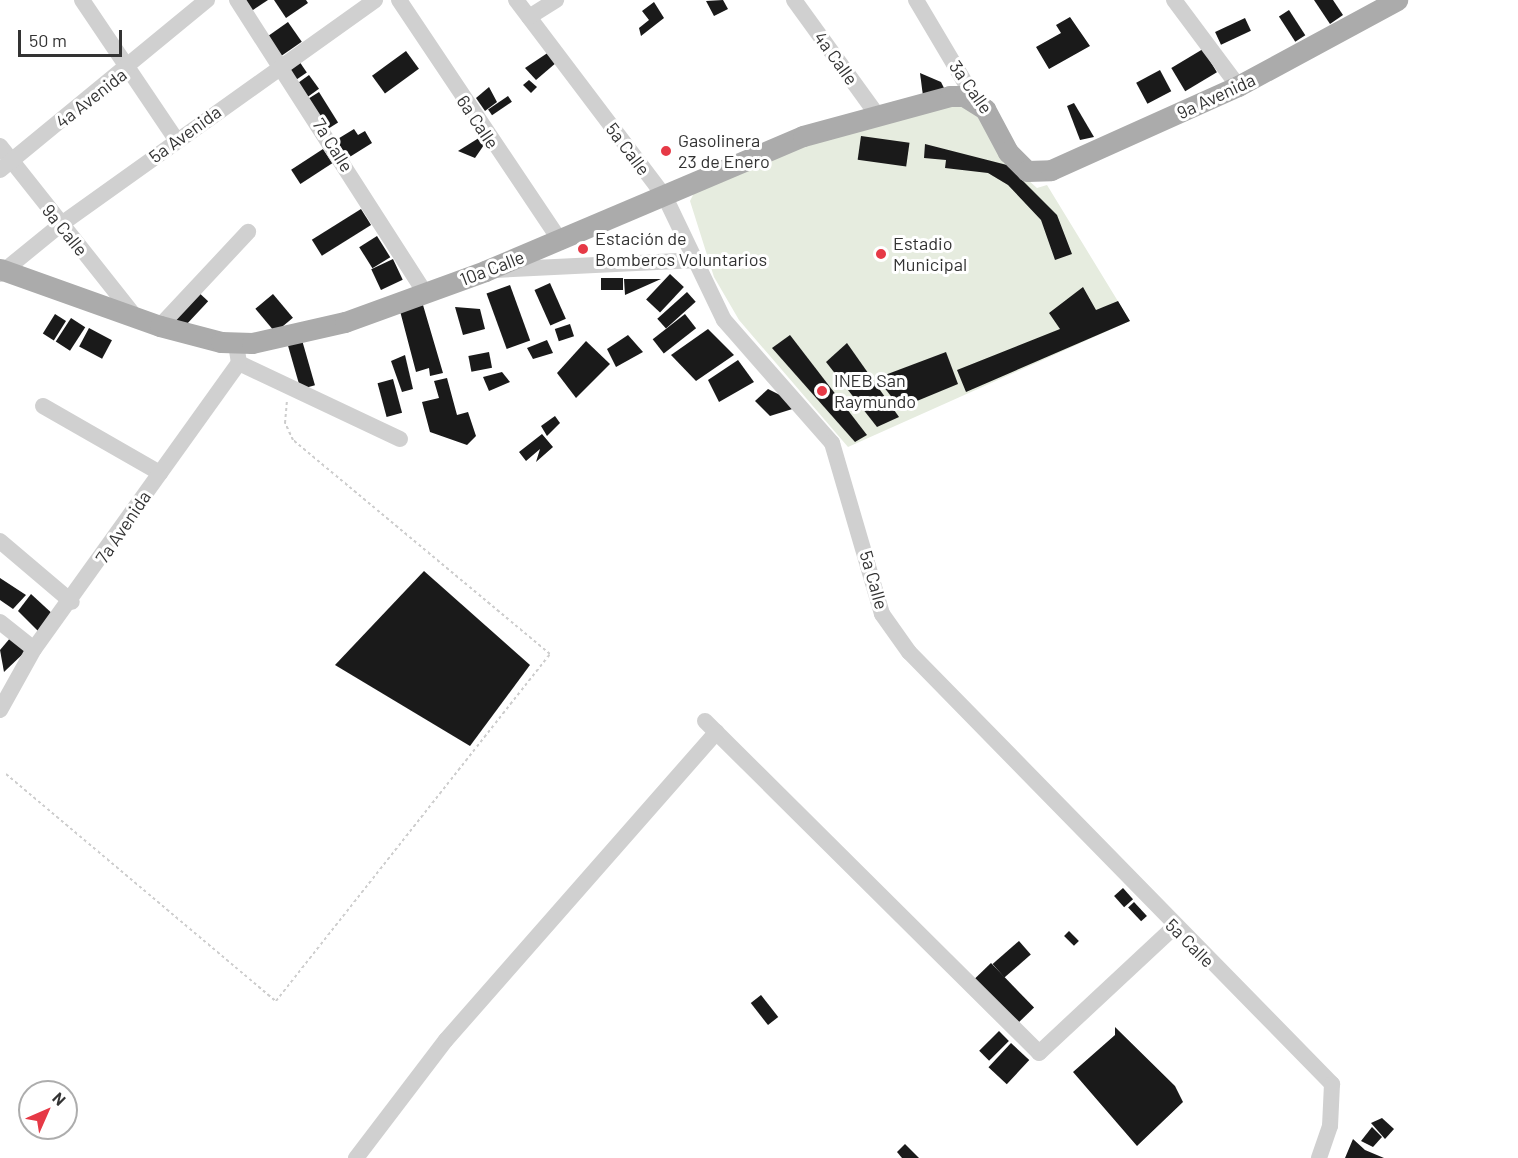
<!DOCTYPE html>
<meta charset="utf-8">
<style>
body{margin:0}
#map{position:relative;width:1518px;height:1158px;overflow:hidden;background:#fff;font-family:Barlow,sans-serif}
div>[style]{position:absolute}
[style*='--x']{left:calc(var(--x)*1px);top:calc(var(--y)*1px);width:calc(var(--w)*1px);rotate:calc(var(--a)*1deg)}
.green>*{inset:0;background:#e6ecdf}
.building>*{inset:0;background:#1a1a1a;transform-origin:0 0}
.path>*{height:2px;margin-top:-1px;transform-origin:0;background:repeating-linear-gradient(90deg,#cdcdcd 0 3px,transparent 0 6px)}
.minor>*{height:16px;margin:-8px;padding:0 8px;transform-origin:8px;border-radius:8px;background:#d0d0d0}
.major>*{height:21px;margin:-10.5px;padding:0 10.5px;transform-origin:10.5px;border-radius:10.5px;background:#ababab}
.dots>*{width:16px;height:16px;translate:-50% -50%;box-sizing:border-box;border:3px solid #fff;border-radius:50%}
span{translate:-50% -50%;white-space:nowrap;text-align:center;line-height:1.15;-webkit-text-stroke:6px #fff;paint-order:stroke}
.street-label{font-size:18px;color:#333}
.poi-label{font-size:18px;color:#333}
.left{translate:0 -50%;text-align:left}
.north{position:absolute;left:18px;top:1080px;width:60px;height:60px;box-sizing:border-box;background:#fff;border:2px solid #adadad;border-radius:50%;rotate:45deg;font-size:16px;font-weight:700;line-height:24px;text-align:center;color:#333}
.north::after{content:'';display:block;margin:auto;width:21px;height:27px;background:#e63946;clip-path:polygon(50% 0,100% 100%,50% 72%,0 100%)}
.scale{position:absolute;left:18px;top:30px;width:104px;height:27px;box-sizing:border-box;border:3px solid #333;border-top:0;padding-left:8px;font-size:18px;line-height:21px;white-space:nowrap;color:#333;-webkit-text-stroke:4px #fff;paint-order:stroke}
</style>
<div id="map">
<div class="green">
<i style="clip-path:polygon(961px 103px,975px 106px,1010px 164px,1037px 188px,1047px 185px,1130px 321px,848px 447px,739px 320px,714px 277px,690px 201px,694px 193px,775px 153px)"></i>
</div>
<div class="building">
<i style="clip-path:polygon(241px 0,268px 0,250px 12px)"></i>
<i style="clip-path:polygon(274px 0,306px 0,308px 3px,286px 18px)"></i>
<i style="clip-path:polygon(723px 0,728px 9px,714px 16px,706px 1px)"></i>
<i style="clip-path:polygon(1314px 0,1333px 0,1343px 15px,1330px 24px)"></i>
<i style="clip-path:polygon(654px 2px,664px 18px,641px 36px,639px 28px,649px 20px,642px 11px)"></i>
<i style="left:1289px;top:10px;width:30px;height:12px;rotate:57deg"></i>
<i style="clip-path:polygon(1070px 17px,1090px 46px,1049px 69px,1036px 47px,1061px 33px,1056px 25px)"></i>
<i style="left:1245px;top:18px;width:14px;height:33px;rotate:65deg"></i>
<i style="left:288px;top:22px;width:24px;height:26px;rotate:55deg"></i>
<i style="left:1203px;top:49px;width:27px;height:37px;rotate:59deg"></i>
<i style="left:406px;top:51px;width:22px;height:42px;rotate:54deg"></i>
<i style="clip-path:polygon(549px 52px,557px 62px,536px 80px,525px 68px)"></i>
<i style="left:299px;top:61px;width:14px;height:16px;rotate:56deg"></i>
<i style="left:1160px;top:70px;width:24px;height:27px;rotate:62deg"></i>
<i style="clip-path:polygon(920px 73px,941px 82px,945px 90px,923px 96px)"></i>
<i style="left:309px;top:75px;width:17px;height:15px;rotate:54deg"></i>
<i style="clip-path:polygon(529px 80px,537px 87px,531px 93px,523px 85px)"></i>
<i style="clip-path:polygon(489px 87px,497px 102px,485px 111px,476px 98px)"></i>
<i style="left:319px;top:92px;width:36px;height:15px;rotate:58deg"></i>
<i style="left:508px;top:96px;width:7px;height:24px;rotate:56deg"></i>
<i style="clip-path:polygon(1074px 103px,1094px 137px,1080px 140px,1067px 106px)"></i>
<i style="clip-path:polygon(354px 129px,358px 135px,365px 131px,372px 143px,348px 158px,336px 140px)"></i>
<i style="clip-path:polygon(482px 136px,486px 142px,475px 158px,458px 151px)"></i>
<i style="left:861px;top:136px;width:49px;height:24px;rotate:8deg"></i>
<i style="clip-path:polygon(925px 144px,1007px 165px,1057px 215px,1072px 254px,1055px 260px,1041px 220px,1008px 185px,988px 173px,945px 168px,946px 160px,924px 158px)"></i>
<i style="left:323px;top:149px;width:17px;height:38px;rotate:57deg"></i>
<i style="left:361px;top:209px;width:19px;height:58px;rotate:58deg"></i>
<i style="left:377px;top:236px;width:25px;height:21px;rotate:58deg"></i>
<i style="left:393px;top:259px;width:23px;height:24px;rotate:65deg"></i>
<i style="left:670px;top:274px;width:19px;height:35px;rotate:43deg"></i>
<i style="left:623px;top:278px;width:12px;height:22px;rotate:90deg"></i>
<i style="clip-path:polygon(624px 279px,661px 279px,625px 295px)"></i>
<i style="left:550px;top:283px;width:39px;height:17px;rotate:66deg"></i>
<i style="left:510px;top:285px;width:59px;height:25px;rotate:70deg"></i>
<i style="clip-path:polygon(1083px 287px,1096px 310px,1118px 301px,1130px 321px,966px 392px,957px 370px,1060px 329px,1049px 313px)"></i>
<i style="left:195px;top:289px;width:18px;height:38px;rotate:43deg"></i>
<i style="left:687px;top:292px;width:13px;height:40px;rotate:48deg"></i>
<i style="left:273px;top:294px;width:31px;height:23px;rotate:50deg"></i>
<i style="clip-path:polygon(423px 305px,443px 373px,430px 376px,429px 368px,416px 372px,400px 311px)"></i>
<i style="clip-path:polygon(455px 307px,480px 309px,485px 329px,463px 335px)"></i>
<i style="left:55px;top:314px;width:13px;height:23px;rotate:32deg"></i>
<i style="left:685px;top:314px;width:18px;height:41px;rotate:52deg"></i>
<i style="left:71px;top:318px;width:17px;height:28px;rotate:33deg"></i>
<i style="left:570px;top:324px;width:13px;height:16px;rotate:72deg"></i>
<i style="left:89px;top:328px;width:26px;height:21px;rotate:28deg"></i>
<i style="clip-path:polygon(708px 329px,734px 355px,696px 381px,671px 355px)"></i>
<i style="clip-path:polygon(628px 335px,643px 352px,616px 367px,607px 349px)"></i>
<i style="clip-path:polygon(790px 335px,867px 435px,855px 442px,772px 348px)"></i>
<i style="left:302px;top:340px;width:47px;height:15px;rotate:74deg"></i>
<i style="clip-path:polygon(547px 340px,553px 353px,533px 359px,527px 348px)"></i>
<i style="clip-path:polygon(586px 341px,610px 364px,576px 398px,557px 373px)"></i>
<i style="clip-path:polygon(847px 343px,899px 417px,877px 427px,826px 362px)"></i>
<i style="left:489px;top:352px;width:16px;height:21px;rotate:79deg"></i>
<i style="clip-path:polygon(946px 352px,958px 384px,900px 408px,877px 378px)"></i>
<i style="clip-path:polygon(405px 355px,413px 389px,402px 392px,391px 361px)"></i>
<i style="clip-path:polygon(738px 360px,754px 382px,719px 402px,708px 380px)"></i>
<i style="clip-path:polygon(502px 372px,510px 382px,489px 391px,483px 377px)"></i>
<i style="clip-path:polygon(447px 378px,457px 415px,468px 412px,476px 436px,467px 445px,430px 432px,422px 402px,439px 398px,434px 381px)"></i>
<i style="left:393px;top:379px;width:35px;height:16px;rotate:75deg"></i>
<i style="clip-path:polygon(768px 389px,802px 406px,770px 416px,755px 401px)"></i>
<i style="clip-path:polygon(555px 416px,560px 423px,547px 436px,541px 426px)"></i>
<i style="clip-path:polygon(542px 434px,553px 447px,536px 462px,540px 449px,526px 461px,519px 452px)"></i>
<i style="clip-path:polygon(424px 571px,530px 665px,470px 746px,335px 665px)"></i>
<i style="clip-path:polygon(0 578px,26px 595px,13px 609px,0 600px)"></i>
<i style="clip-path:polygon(31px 594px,56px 617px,39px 632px,18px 611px)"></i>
<i style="clip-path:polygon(11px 637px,27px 650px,4px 672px,0 650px)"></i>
<i style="left:1123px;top:888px;width:15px;height:12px;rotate:48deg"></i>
<i style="left:1134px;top:902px;width:19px;height:8px;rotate:47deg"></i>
<i style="left:1069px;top:931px;width:14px;height:7px;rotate:45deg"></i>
<i style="left:1019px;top:941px;width:18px;height:35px;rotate:49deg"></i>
<i style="left:991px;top:963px;width:62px;height:23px;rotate:46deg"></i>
<i style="left:761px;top:995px;width:28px;height:13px;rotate:52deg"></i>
<i style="clip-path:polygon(1115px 1027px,1175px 1086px,1183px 1102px,1137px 1146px,1073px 1072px,1115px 1035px)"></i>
<i style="left:999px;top:1031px;width:14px;height:28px;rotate:45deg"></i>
<i style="left:1011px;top:1043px;width:25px;height:33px;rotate:43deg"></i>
<i style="clip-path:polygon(1382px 1118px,1394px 1129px,1385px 1139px,1371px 1123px)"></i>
<i style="clip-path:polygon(1372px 1127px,1382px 1137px,1373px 1147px,1361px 1141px)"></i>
<i style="clip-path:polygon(1353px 1139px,1365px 1150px,1384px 1158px,1345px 1158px)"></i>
<i style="clip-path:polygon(905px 1144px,919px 1158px,902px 1158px,897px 1152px)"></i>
</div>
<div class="path">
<i style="--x:6;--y:774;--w:353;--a:40.1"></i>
<i style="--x:276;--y:1001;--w:442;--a:-51.7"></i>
<i style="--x:550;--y:654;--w:334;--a:-140.2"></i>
<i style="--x:293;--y:440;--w:19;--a:-115"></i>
<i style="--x:285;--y:423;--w:22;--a:-85"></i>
</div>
<div class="minor">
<i style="--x:82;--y:0;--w:170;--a:56"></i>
<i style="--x:237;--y:0;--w:348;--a:57.3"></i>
<i style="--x:399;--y:0;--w:291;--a:56.2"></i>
<i style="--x:516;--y:0;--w:247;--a:52.9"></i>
<i style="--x:665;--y:197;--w:136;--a:64.4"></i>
<i style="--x:724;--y:320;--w:164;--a:48.7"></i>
<i style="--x:832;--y:443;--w:178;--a:73.7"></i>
<i style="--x:882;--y:614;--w:47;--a:54.6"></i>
<i style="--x:909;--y:652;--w:605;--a:45.6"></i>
<i style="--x:1332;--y:1084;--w:42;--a:92.7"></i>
<i style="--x:1330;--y:1126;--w:34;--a:109"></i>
<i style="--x:794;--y:0;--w:143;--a:54.1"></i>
<i style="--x:916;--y:0;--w:117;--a:59.3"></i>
<i style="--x:1174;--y:0;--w:107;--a:53.3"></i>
<i style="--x:529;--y:17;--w:32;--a:-32"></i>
<i style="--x:0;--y:146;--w:211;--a:51.6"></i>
<i style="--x:0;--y:170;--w:268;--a:-39.4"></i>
<i style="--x:495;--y:270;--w:203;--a:-2.8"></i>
<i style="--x:0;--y:274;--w:77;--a:-39.2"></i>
<i style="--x:60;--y:225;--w:387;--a:-35.5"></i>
<i style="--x:160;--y:326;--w:129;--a:-46.9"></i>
<i style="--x:239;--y:363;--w:178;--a:25.3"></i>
<i style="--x:43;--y:406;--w:135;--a:29.8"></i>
<i style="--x:0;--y:541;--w:94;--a:40.3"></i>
<i style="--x:0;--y:622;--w:43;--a:38.5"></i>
<i style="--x:0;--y:710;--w:70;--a:-60.9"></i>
<i style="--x:34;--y:649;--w:352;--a:-54.4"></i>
<i style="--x:239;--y:363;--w:19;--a:-99"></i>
<i style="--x:705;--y:721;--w:471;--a:44.8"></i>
<i style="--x:1039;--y:1053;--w:185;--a:-43"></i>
<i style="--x:356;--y:1158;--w:148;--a:-52.7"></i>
<i style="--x:446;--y:1040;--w:410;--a:-48.7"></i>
</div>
<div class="major">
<i style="--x:0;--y:269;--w:170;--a:19.6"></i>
<i style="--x:160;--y:326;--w:63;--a:14.7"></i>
<i style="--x:221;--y:342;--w:31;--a:2"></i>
<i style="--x:252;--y:343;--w:95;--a:-12.7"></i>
<i style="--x:345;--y:322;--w:149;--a:-20"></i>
<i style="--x:485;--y:271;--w:345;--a:-23"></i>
<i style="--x:803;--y:136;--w:152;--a:-15.2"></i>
<i style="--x:950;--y:96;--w:14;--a:0"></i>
<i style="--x:964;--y:96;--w:25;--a:32"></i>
<i style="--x:985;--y:109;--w:49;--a:61.9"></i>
<i style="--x:1008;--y:152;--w:27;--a:45"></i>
<i style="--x:1027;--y:171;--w:24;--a:-2"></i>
<i style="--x:1051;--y:170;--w:205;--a:-24.2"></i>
<i style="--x:1238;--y:86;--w:181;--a:-28.4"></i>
</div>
<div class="dots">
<i style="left:666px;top:151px;background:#e63946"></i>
<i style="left:583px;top:249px;background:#e63946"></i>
<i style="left:881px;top:254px;background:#e63946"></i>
<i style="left:822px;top:391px;background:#e63946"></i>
</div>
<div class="street-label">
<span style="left:836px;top:58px;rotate:54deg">4a Calle</span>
<span style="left:971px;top:87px;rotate:55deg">3a Calle</span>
<span style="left:1216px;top:96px;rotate:-25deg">9a Avenida</span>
<span style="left:91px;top:98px;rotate:-38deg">4a Avenida</span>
<span style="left:478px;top:122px;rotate:56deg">6a Calle</span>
<span style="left:185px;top:134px;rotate:-36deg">5a Avenida</span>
<span style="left:333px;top:145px;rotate:58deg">7a Calle</span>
<span style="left:628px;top:149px;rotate:53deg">5a Calle</span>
<span style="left:65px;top:230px;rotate:51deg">9a Calle</span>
<span style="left:492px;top:268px;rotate:-21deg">10a Calle</span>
<span style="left:123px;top:527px;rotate:-56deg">7a Avenida</span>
<span style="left:874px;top:580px;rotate:74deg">5a Calle</span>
<span style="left:1190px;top:943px;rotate:45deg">5a Calle</span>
</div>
<div class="poi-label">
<span class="left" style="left:678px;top:151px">Gasolinera<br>23 de Enero</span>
<span class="left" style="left:595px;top:249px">Estación de<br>Bomberos Voluntarios</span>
<span class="left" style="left:893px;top:254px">Estadio<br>Municipal</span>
<span class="left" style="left:834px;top:391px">INEB San<br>Raymundo</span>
</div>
<div class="north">N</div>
<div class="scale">50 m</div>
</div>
